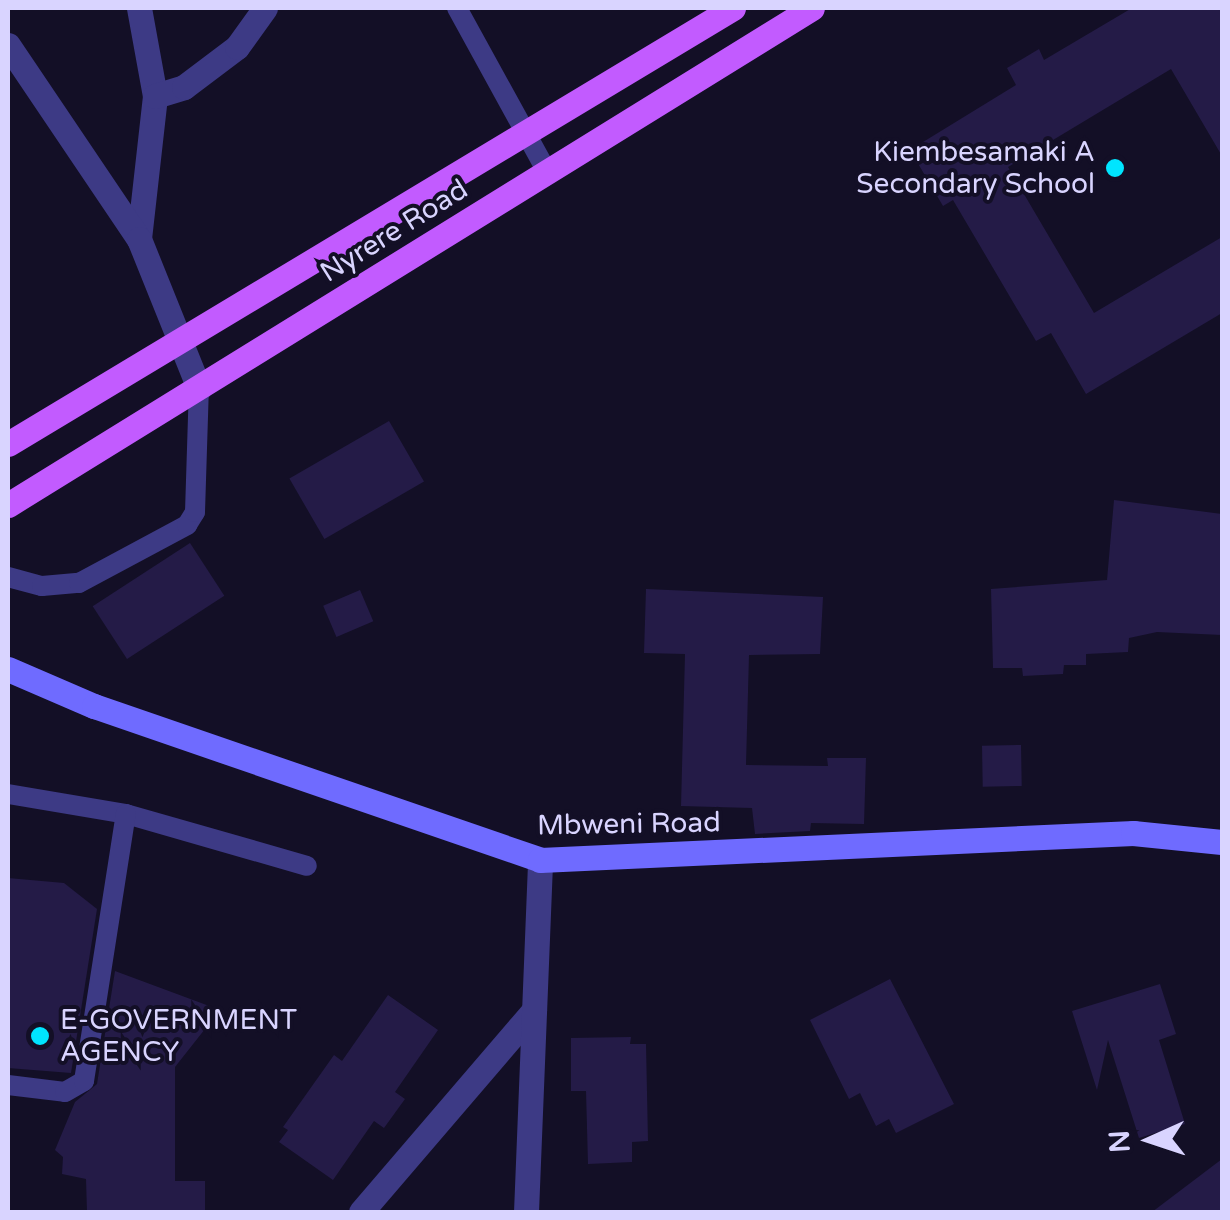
<!DOCTYPE html>
<style>
body{margin:0}
#map{position:relative;width:1230px;height:1220px;overflow:hidden;background:#130f26;font-family:"Varela Round",sans-serif}
div>[style]{position:absolute}
[style*='--x']{left:calc(var(--x)*1px);top:calc(var(--y)*1px);width:calc(var(--w)*1px);rotate:calc(var(--a)*1deg)}
.building>*{inset:0;background:#241b47;transform-origin:0 0}
.lane>*{height:20px;margin:-10px;padding:0 10px;transform-origin:10px;border-radius:10px;background:#3d3a85}
.street>*{height:25px;margin:-12.5px;padding:0 12.5px;transform-origin:12.5px;border-radius:12.5px;background:#3d3a85}
.secondary>*{height:25px;margin:-12.5px;padding:0 12.5px;transform-origin:12.5px;border-radius:12.5px;background:#6f6bff}
.primary>*{height:25px;margin:-12.5px;padding:0 12.5px;transform-origin:12.5px;border-radius:12.5px;background:#c25bff}
.dots>*{width:28px;height:28px;translate:-50% -50%;box-sizing:border-box;border:5px solid #130f26;border-radius:50%}
span{translate:-50% -50%;white-space:nowrap;text-align:center;line-height:1.15;-webkit-text-stroke:8px #130f26;paint-order:stroke}
.poi-label{font-size:28px;color:#d9d4ff}
.right{translate:-100% -50%;text-align:right}
.left{translate:0 -50%;text-align:left}
.street-label{font-size:28px;color:#d9d4ff}
.frame{position:absolute;inset:0;border:10px solid #d9d4ff;pointer-events:none}
.north{position:absolute;left:1100px;top:1090px;width:100px;height:100px;-webkit-text-stroke:8px #130f26;paint-order:stroke;rotate:267deg;font-size:28px;font-weight:700;line-height:40px;text-align:center;color:#d9d4ff}
.north::after{content:'';display:block;margin:auto;width:35px;height:45px;background:#d9d4ff;clip-path:polygon(50% 0,100% 100%,50% 72%,0 100%)}
</style>
<div id="map">
<div class="building">
<i style="clip-path:polygon(1132px 8px,1222px 8px,1222px 156px,1171px 69px,1008px 167px,1094px 313px,1222px 237px,1222px 313px,1086px 394px,1051px 333px,1036px 341px,953px 200px,943px 206px,910px 150px,1016px 85px,1007px 68px,1039px 49px,1044px 60px)"></i>
<i style="left:389px;top:421px;width:70px;height:115px;rotate:60deg"></i>
<i style="clip-path:polygon(1114px 500px,1222px 514px,1222px 635px,1157px 632px,1129px 638px,1128px 652px,1086px 654px,1086px 665px,1064px 665px,1063px 674px,1023px 676px,1022px 668px,993px 668px,991px 589px,1107px 580px)"></i>
<i style="left:190px;top:543px;width:63px;height:116px;rotate:57deg"></i>
<i style="clip-path:polygon(646px 589px,823px 597px,820px 654px,749px 655px,746px 765px,828px 766px,827px 758px,866px 758px,864px 824px,811px 823px,810px 831px,755px 834px,752px 808px,681px 806px,685px 654px,644px 653px)"></i>
<i style="left:360px;top:590px;width:34px;height:40px;rotate:67deg"></i>
<i style="left:1021px;top:745px;width:41px;height:39px;rotate:89deg"></i>
<i style="clip-path:polygon(8px 878px,64px 883px,97px 909px,71px 1073px,8px 1068px)"></i>
<i style="clip-path:polygon(115px 971px,220px 1010px,175px 1067px,175px 1181px,205px 1181px,205px 1212px,87px 1212px,86px 1179px,62px 1174px,63px 1157px,55px 1150px,75px 1102px,97px 1084px)"></i>
<i style="clip-path:polygon(890px 979px,954px 1104px,896px 1133px,889px 1119px,876px 1126px,860px 1093px,849px 1099px,810px 1020px)"></i>
<i style="clip-path:polygon(1160px 984px,1176px 1034px,1159px 1040px,1185px 1124px,1139px 1138px,1108px 1040px,1097px 1090px,1072px 1011px)"></i>
<i style="clip-path:polygon(388px 995px,438px 1030px,395px 1092px,405px 1099px,384px 1128px,374px 1121px,333px 1180px,279px 1142px,288px 1130px,283px 1127px,334px 1055px,342px 1061px)"></i>
<i style="clip-path:polygon(631px 1037px,630px 1044px,646px 1044px,648px 1141px,632px 1142px,632px 1162px,588px 1164px,586px 1091px,571px 1091px,571px 1038px)"></i>
<i style="clip-path:polygon(1222px 1159px,1222px 1212px,1152px 1212px)"></i>
</div>
<div class="lane">
<i style="--x:457;--y:8;--w:187;--a:61.2"></i>
<i style="--x:8;--y:577;--w:35;--a:15"></i>
<i style="--x:42;--y:586;--w:37;--a:-5"></i>
<i style="--x:79;--y:583;--w:123;--a:-28.2"></i>
<i style="--x:187;--y:525;--w:15;--a:-58"></i>
<i style="--x:195;--y:512;--w:124;--a:-88.2"></i>
<i style="--x:8;--y:794;--w:120;--a:9.6"></i>
<i style="--x:126;--y:814;--w:188;--a:16"></i>
<i style="--x:8;--y:1085;--w:57;--a:7"></i>
<i style="--x:65;--y:1092;--w:22;--a:-30"></i>
<i style="--x:84;--y:1081;--w:270;--a:-81.1"></i>
</div>
<div class="street">
<i style="--x:139;--y:8;--w:89;--a:79.7"></i>
<i style="--x:155;--y:96;--w:144;--a:96.4"></i>
<i style="--x:8;--y:45;--w:234;--a:56"></i>
<i style="--x:139;--y:239;--w:161;--a:68.1"></i>
<i style="--x:155;--y:96;--w:30;--a:-17"></i>
<i style="--x:184;--y:87;--w:66;--a:-37"></i>
<i style="--x:237;--y:47;--w:48;--a:-54.3"></i>
<i style="--x:361;--y:1212;--w:266;--a:-49.4"></i>
<i style="--x:526;--y:1212;--w:352;--a:-87.7"></i>
</div>
<div class="secondary">
<i style="--x:8;--y:669;--w:94;--a:23.3"></i>
<i style="--x:94;--y:706;--w:472;--a:19"></i>
<i style="--x:540;--y:860;--w:594;--a:-2.61"></i>
<i style="--x:1133;--y:833;--w:89;--a:5.8"></i>
</div>
<div class="primary">
<i style="--x:8;--y:444;--w:846;--a:-31.02"></i>
<i style="--x:8;--y:505;--w:945;--a:-31.72"></i>
</div>
<div class="dots">
<i style="left:1115px;top:168px;background:#00e5ff"></i>
<i style="left:40px;top:1036px;background:#00e5ff"></i>
</div>
<div class="poi-label">
<span class="right" style="left:1095px;top:168px">Kiembesamaki A<br>Secondary School</span>
<span class="left" style="left:60px;top:1036px">E-GOVERNMENT<br>AGENCY</span>
</div>
<div class="street-label">
<span style="left:394px;top:231px;rotate:-32deg">Nyrere Road</span>
<span style="left:629px;top:824px;rotate:-1deg">Mbweni Road</span>
</div>
<div class="frame"></div>
<div class="north">N</div>
</div>
